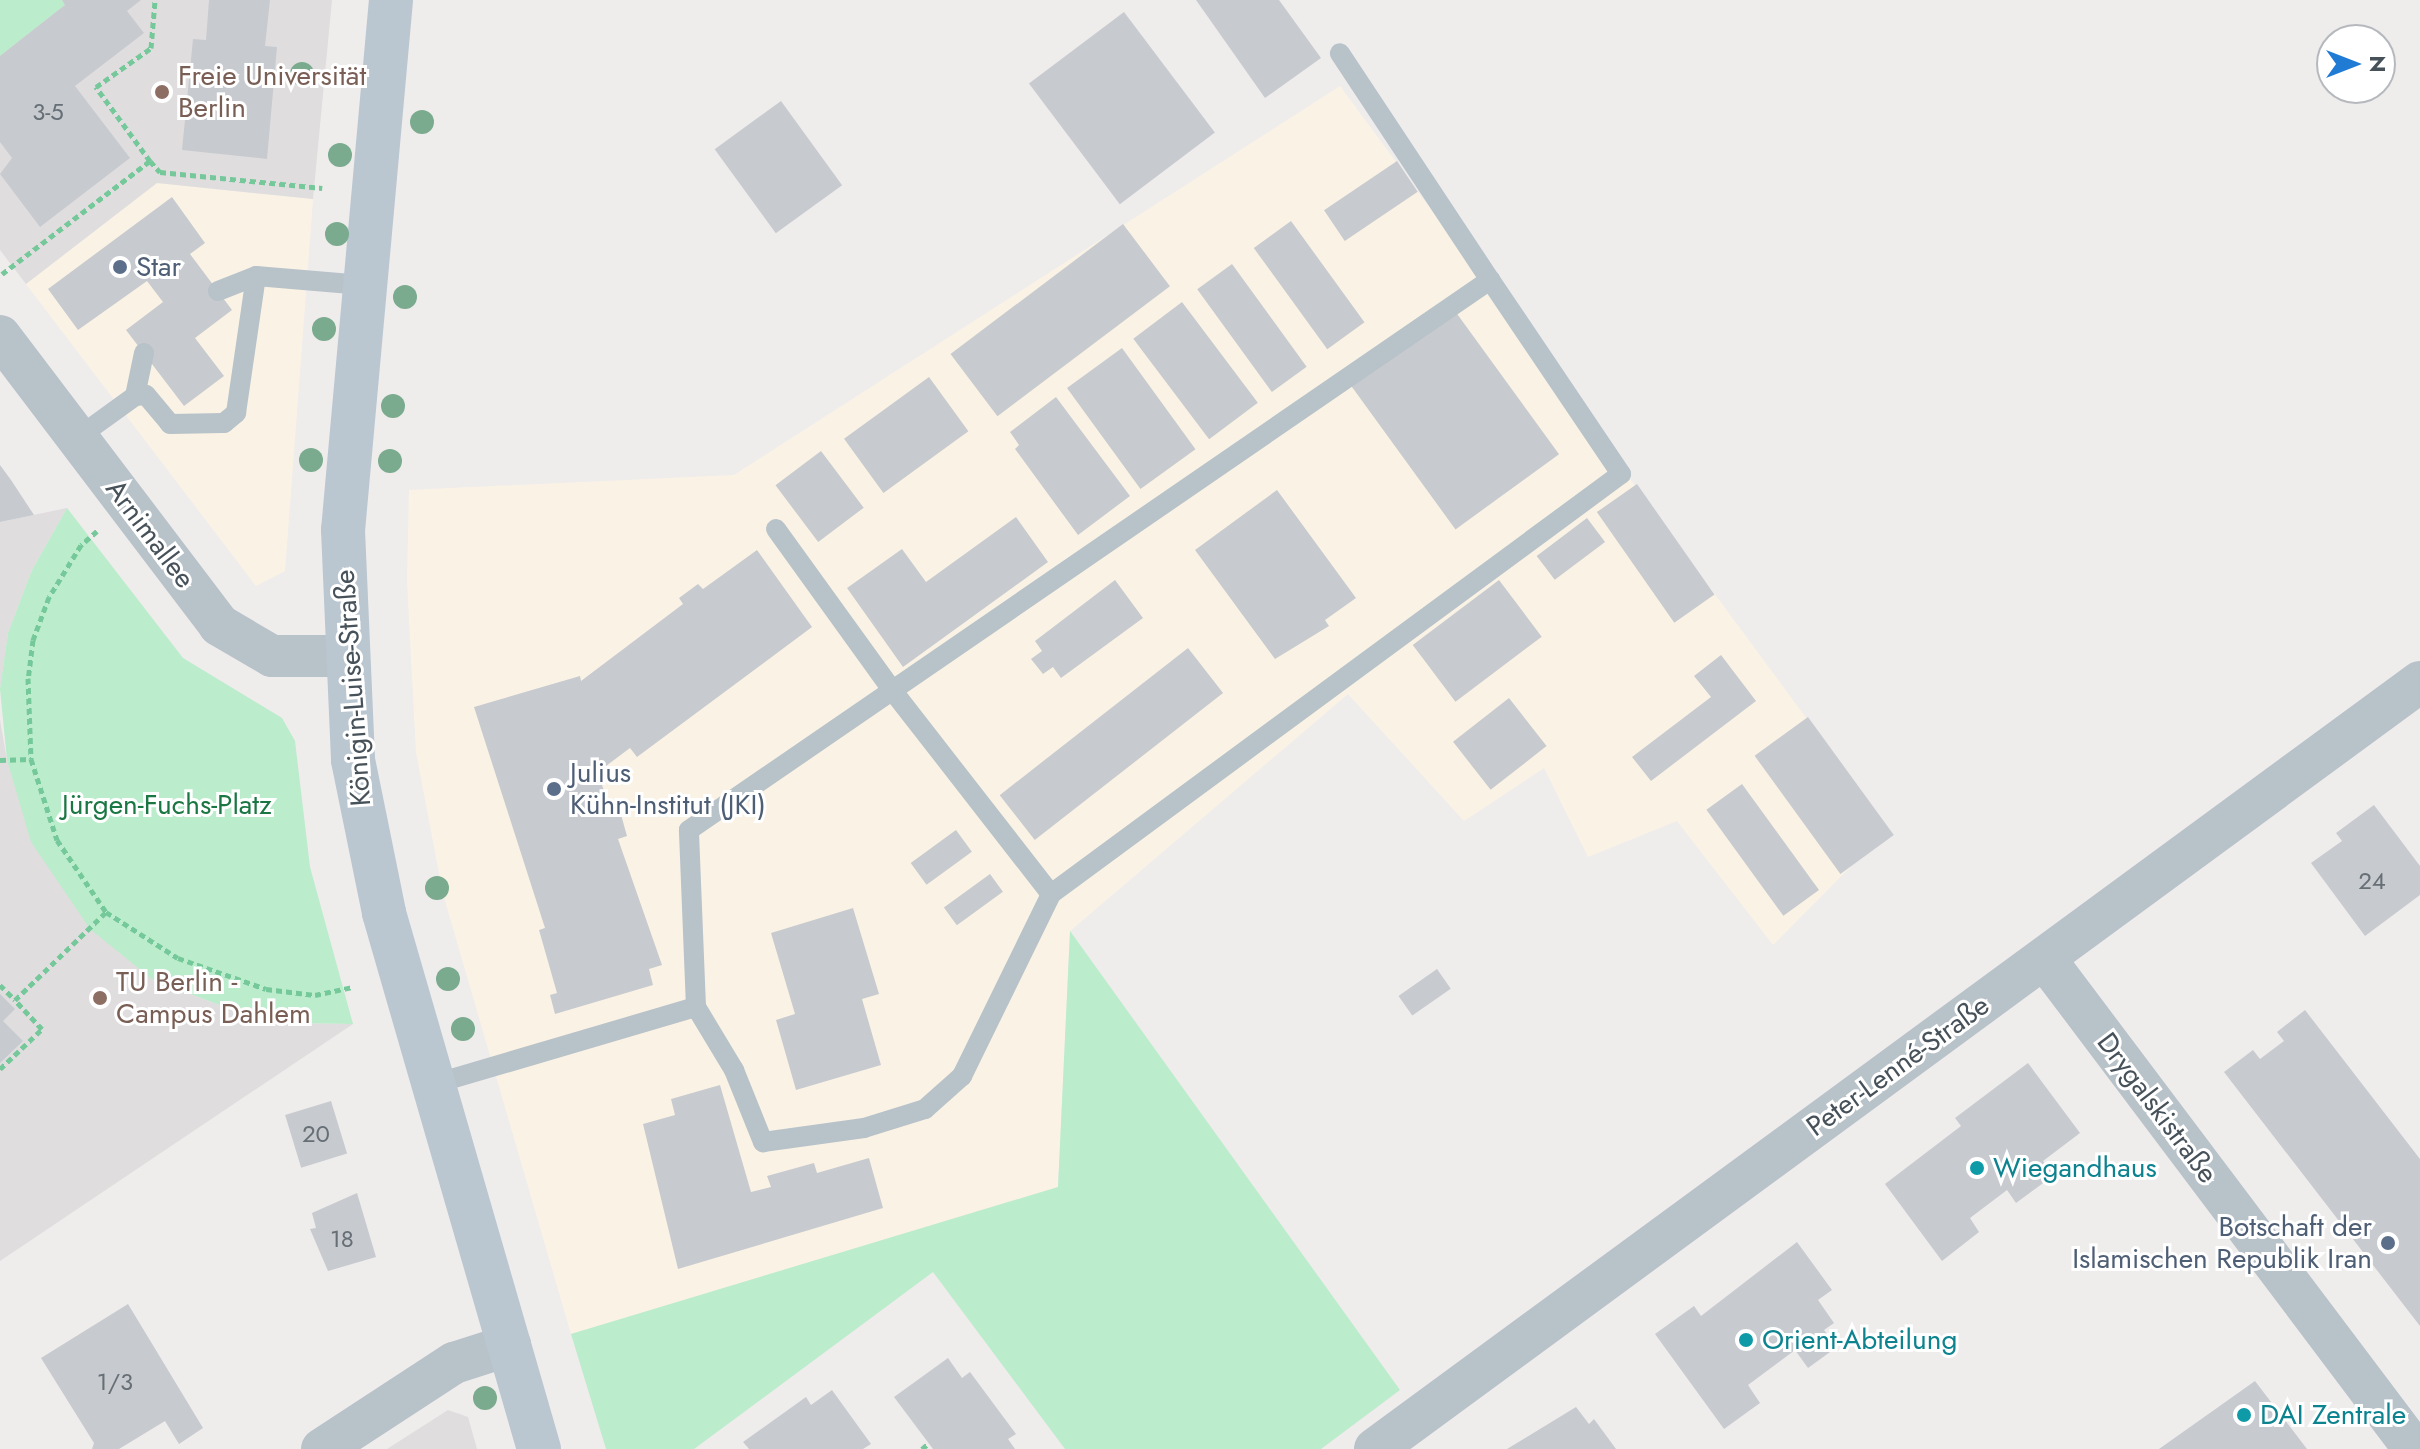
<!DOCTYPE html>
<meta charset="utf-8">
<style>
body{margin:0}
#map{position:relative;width:2420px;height:1449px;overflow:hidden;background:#efecec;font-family:Jost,sans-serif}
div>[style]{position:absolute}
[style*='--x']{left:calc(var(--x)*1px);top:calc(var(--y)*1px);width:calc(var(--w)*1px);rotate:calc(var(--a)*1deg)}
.commercial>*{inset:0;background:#faf3e5}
.education>*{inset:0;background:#e0ddde}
.green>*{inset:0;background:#bbeccb}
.building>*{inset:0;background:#c7cacf;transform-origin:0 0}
.path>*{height:5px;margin-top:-2.5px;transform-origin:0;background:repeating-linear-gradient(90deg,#75c89a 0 6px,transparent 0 10px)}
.service>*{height:20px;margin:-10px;padding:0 10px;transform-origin:10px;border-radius:10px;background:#b8c2c9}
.minor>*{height:42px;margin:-21px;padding:0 21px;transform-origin:21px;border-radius:21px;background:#b8c2c9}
.secondary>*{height:44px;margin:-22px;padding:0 22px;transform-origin:22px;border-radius:22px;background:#bac6d0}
.trees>*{width:24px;height:24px;margin:-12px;border-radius:50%;background:#7aab8e}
.dots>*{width:22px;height:22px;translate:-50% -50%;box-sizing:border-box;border:4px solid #fff;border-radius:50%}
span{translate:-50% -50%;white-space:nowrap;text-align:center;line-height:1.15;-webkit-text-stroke:6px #fff;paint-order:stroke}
.number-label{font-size:24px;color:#666f76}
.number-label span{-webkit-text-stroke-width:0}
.education-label{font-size:28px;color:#785e54}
.left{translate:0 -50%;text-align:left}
.service-label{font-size:28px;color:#4e5e75}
.right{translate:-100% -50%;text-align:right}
.street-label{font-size:28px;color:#465159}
.park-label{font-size:28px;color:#1a7642}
.culture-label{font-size:28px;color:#0d838f}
.north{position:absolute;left:2316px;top:24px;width:80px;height:80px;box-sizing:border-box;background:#fff;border:2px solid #b5b9bd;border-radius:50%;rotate:90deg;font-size:22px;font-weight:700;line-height:32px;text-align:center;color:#465159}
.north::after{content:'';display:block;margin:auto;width:28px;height:36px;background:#207bd5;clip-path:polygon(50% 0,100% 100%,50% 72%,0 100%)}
</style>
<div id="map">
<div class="commercial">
<i style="clip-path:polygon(1340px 86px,1888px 829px,1773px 945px,1677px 821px,1588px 857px,1544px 768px,1464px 821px,1348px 694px,1070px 931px,1058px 1187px,571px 1334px,443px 894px,416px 752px,407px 581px,409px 490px,734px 475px)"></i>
<i style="clip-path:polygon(157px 183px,313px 199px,285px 571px,256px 586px,26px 284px)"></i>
</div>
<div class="education">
<i style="clip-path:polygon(0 0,332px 0,313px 199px,157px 183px,26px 284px,0 250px)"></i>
<i style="clip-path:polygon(67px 508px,32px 570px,8px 633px,0 689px,0 522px)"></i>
<i style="clip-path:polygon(0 720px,7px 760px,153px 980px,249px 1016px,291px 1023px,353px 1024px,0 1261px)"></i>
<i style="clip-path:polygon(448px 1410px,468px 1417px,477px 1449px,387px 1449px)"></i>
</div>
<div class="green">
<i style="clip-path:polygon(0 0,62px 0,65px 5px,0 56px)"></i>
<i style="clip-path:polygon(67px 508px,183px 658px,282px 718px,295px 741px,310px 867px,353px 1024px,291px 1023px,249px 1016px,153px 980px,90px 929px,31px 842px,7px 760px,0 689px,8px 633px,32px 570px)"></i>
<i style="clip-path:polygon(1070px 931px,1400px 1390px,1321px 1449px,1065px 1449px,933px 1272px,694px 1449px,606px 1449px,571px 1334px,1058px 1187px)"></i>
</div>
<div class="building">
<i style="clip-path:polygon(62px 0,141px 0,127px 11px,144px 33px,75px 86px,130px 158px,40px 227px,0 174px,12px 158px,0 142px,0 56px,65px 5px)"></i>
<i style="clip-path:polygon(209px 0,270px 0,265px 46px,277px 47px,267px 159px,182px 150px,193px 39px,206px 40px)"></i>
<i style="clip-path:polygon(1196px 0,1279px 0,1321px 58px,1265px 98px)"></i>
<i style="left:1124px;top:12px;width:151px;height:119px;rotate:53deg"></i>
<i style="left:781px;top:101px;width:104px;height:82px;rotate:54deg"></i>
<i style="left:1397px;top:161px;width:37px;height:88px;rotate:56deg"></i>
<i style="clip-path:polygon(172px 197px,205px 243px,190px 254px,232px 310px,195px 338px,224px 376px,184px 406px,126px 330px,163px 302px,147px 281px,78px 330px,48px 289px)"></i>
<i style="left:1291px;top:221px;width:125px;height:46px;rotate:54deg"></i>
<i style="left:1123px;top:224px;width:78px;height:216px;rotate:53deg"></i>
<i style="left:1232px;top:264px;width:127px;height:43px;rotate:54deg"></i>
<i style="left:1182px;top:302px;width:126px;height:61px;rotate:53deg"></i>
<i style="left:1455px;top:311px;width:177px;height:128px;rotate:54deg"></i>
<i style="left:1122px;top:348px;width:125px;height:68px;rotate:54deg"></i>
<i style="left:929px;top:377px;width:67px;height:105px;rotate:54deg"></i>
<i style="clip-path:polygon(1056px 397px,1130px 496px,1078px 535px,1015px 449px,1019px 445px,1010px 432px)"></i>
<i style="left:821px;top:451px;width:71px;height:57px;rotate:53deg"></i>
<i style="clip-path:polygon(0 465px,11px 480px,34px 515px,0 522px)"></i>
<i style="left:1637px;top:484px;width:135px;height:49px;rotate:55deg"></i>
<i style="clip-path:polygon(1277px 490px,1356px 598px,1325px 620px,1329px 626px,1275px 659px,1195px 550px)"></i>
<i style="clip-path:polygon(1016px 517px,1048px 562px,903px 667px,847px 588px,902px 549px,926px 582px)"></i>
<i style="left:1587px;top:518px;width:30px;height:63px;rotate:53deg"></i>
<i style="clip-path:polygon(757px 550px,812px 627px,637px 757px,630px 748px,598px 772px,609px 807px,618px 804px,627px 836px,618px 839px,662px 965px,649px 969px,653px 985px,555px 1014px,550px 995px,557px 993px,539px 930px,545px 928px,474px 707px,580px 676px,581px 681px,683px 604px,679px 598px,698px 584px,703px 589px)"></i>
<i style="clip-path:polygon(1115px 580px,1143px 618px,1061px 678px,1053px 667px,1043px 674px,1031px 659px,1042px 651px,1035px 641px)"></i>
<i style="left:1499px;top:580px;width:71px;height:108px;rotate:53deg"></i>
<i style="left:1188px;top:648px;width:57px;height:239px;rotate:52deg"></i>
<i style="clip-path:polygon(1721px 655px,1756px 701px,1651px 781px,1632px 757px,1711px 697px,1694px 676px)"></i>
<i style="left:1509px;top:698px;width:61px;height:71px;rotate:52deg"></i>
<i style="left:1808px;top:717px;width:146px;height:66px;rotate:54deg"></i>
<i style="left:1742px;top:784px;width:131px;height:44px;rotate:54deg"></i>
<i style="clip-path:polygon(2374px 805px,2420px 866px,2420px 895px,2365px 936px,2311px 863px,2342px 841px,2336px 833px)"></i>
<i style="left:956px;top:830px;width:27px;height:56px;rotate:54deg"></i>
<i style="left:990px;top:874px;width:22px;height:57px;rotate:54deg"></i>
<i style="clip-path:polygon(853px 908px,879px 994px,862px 999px,881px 1065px,796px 1090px,776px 1020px,795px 1014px,771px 933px)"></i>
<i style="left:1437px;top:969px;width:24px;height:47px;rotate:55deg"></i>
<i style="clip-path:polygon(0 994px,15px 1009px,3px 1021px,23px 1041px,0 1063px)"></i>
<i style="clip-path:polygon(2305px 1010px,2420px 1159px,2420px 1326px,2224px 1072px,2253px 1050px,2260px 1059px,2284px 1041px,2277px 1032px)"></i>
<i style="clip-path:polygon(2028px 1063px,2080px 1133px,2043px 1161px,2054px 1175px,2016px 1203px,2007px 1190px,1970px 1218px,1979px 1232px,1942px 1261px,1885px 1184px,1961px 1126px,1955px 1118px)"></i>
<i style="clip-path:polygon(720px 1085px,751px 1192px,771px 1187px,767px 1176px,814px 1163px,817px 1173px,869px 1158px,883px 1208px,678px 1269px,643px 1124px,675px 1115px,671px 1099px)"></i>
<i style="left:331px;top:1101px;width:55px;height:48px;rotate:73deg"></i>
<i style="clip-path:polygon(357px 1193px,376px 1257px,328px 1271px,310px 1229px,316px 1228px,312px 1213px)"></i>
<i style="clip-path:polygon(1797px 1242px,1832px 1290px,1818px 1300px,1834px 1323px,1824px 1330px,1837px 1347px,1808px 1368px,1795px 1350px,1748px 1385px,1760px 1403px,1724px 1429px,1655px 1334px,1694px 1306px,1701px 1316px)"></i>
<i style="clip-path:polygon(128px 1304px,203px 1428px,179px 1444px,165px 1421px,119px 1449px,92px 1449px,94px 1443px,41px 1358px)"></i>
<i style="clip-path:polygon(948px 1358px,962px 1378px,970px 1372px,1016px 1434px,1008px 1439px,1015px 1449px,933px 1449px,894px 1397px)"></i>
<i style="clip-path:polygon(2255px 1381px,2307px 1449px,2159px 1449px)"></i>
<i style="clip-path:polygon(832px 1390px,871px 1444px,863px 1449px,749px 1449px,743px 1442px,806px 1397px,811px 1405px)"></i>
<i style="clip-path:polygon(1576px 1407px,1589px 1424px,1594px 1419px,1616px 1449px,1507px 1449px)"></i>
</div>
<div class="path">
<i style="--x:150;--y:161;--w:92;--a:-126.1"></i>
<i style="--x:96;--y:87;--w:67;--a:-35.3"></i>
<i style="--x:151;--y:48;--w:48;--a:-85.2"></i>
<i style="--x:2;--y:274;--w:186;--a:-37.4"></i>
<i style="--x:150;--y:161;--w:15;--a:48"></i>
<i style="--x:160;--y:172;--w:163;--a:5.6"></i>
<i style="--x:97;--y:531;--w:21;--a:139"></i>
<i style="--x:81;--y:545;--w:61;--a:121.6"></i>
<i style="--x:49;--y:597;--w:46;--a:110.4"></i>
<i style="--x:33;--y:640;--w:38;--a:97"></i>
<i style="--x:28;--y:678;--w:81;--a:87.9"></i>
<i style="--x:31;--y:759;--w:85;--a:72.2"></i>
<i style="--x:57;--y:840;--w:87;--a:55.8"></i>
<i style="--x:106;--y:912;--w:85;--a:32.6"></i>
<i style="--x:178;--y:958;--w:93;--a:19.4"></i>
<i style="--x:266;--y:989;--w:49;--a:7"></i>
<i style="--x:315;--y:995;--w:38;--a:-12"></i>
<i style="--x:0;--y:760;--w:31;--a:-2"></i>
<i style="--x:0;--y:985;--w:21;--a:45"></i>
<i style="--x:15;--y:1000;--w:127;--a:-44"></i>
<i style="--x:0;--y:1069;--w:58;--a:-43.6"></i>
<i style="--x:42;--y:1029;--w:40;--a:-133"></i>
<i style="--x:922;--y:1449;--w:9;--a:-41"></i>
</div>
<div class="service">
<i style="--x:218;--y:291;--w:41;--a:-21.5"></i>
<i style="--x:135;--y:396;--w:44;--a:-78.2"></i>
<i style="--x:77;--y:438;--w:72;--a:-35.9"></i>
<i style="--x:135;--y:396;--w:11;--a:-5"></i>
<i style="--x:146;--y:395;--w:38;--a:50"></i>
<i style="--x:170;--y:424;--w:54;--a:-1.1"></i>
<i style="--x:224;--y:423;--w:16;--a:-40"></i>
<i style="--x:236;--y:413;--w:138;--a:-81.7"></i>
<i style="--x:256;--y:276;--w:107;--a:4.8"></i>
<i style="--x:776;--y:529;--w:198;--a:54.2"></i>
<i style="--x:892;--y:690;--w:259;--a:52.1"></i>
<i style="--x:1051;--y:894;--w:708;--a:-36.38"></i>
<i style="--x:1621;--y:474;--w:234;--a:-124"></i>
<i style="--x:696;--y:1007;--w:177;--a:-92.3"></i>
<i style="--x:689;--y:830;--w:972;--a:-34.48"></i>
<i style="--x:1490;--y:280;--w:272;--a:-123.5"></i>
<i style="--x:434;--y:1084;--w:273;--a:-16.4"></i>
<i style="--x:696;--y:1007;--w:74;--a:58.9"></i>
<i style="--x:734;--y:1070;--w:78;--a:68.1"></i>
<i style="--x:763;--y:1142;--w:102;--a:-7.9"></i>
<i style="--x:864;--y:1128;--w:64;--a:-17.3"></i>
<i style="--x:925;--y:1109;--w:50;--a:-41.7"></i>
<i style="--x:962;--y:1076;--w:203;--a:-63.9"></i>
</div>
<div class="minor">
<i style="--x:0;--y:336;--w:363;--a:52.8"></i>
<i style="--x:219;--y:625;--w:61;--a:30.3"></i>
<i style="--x:272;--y:656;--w:73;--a:0"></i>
<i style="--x:2045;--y:959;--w:613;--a:53.02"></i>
<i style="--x:322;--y:1449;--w:158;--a:-33.1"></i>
<i style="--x:454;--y:1363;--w:59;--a:-17.8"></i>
<i style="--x:1375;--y:1449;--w:1296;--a:-36.28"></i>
</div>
<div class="secondary">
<i style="--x:391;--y:0;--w:532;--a:95.17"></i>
<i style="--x:343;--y:530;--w:230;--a:87.5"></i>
<i style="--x:353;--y:760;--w:156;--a:78.5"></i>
<i style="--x:384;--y:913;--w:558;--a:73.87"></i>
</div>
<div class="trees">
<i style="left:302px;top:74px"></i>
<i style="left:422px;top:122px"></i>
<i style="left:340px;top:155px"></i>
<i style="left:337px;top:234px"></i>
<i style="left:405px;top:297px"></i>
<i style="left:324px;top:329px"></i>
<i style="left:393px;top:406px"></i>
<i style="left:311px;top:460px"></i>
<i style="left:390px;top:461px"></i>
<i style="left:437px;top:888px"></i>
<i style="left:448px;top:979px"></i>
<i style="left:463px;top:1029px"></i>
<i style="left:485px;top:1398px"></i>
</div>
<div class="dots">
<i style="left:162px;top:92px;background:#8d6e63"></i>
<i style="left:120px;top:267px;background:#5c6f8a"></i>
<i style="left:554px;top:789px;background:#5c6f8a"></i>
<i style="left:100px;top:998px;background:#8d6e63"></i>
<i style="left:1977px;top:1168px;background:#0f9aa8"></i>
<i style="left:2388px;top:1243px;background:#5c6f8a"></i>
<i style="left:1746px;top:1340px;background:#0f9aa8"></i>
<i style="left:2244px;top:1415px;background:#0f9aa8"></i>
</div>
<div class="number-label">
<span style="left:48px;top:112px">3-5</span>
<span style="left:2372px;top:881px">24</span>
<span style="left:316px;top:1134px">20</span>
<span style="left:342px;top:1239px">18</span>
<span style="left:115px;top:1382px">1/3</span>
</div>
<div class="education-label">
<span class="left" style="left:178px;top:92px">Freie Universität<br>Berlin</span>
<span class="left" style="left:116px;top:998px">TU Berlin -<br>Campus Dahlem</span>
</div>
<div class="service-label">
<span class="left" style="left:136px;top:267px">Star</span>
<span class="left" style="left:570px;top:789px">Julius<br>Kühn-Institut (JKI)</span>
<span class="right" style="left:2372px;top:1243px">Botschaft der<br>Islamischen Republik Iran</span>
</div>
<div class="street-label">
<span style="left:150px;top:534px;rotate:53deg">Arnimallee</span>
<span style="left:353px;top:688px;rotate:-94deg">Königin-Luise-Straße</span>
<span style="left:1898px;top:1066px;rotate:-36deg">Peter-Lenné-Straße</span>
<span style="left:2157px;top:1108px;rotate:53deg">Drygalskistraße</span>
</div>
<div class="park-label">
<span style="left:167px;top:805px">Jürgen-Fuchs-Platz</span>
</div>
<div class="culture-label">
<span class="left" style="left:1993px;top:1168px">Wiegandhaus</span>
<span class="left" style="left:1762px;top:1340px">Orient-Abteilung</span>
<span class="left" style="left:2260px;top:1415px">DAI Zentrale</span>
</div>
<div class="north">N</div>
</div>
